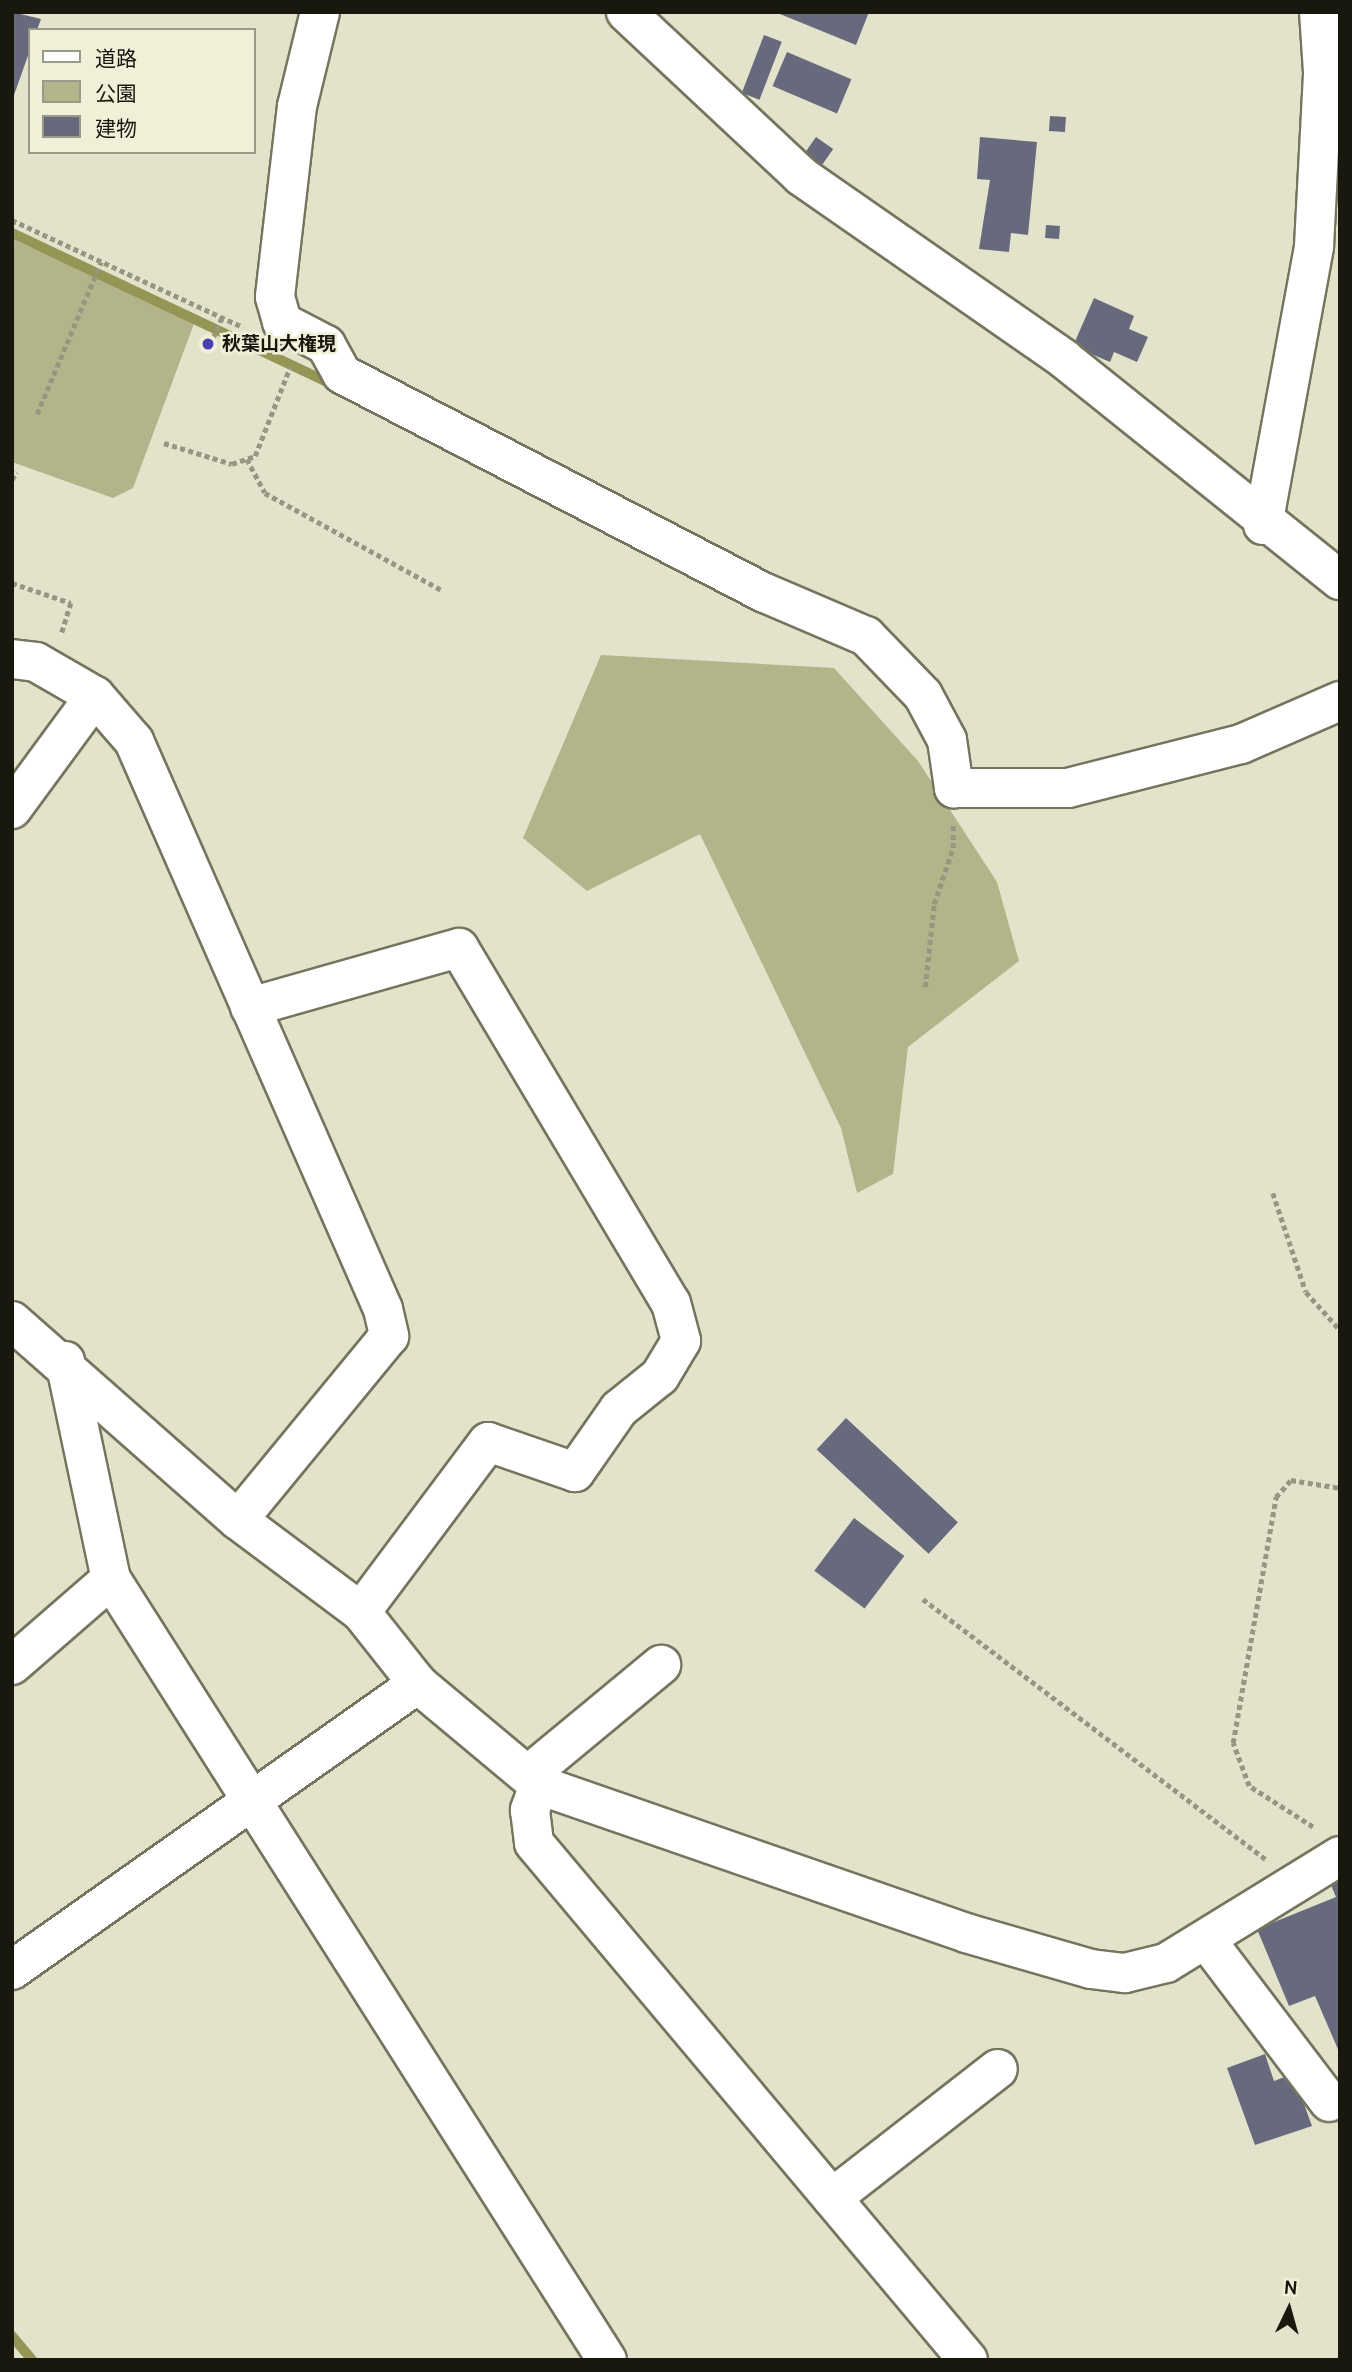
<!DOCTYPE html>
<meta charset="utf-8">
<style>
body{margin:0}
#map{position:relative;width:1352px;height:2372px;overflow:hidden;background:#e3e3cb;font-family:Cabin,"Noto Sans JP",sans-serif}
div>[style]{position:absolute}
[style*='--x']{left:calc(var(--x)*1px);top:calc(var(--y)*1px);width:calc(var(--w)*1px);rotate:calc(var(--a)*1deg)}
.green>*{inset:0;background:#b3b489}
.stream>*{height:10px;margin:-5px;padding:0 5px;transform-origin:5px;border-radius:5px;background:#959556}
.building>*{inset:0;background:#67697d;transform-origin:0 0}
.path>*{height:4.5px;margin-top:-2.25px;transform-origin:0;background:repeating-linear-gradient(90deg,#969683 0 5px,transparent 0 8.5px)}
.roads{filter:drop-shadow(2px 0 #75755f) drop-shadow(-2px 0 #75755f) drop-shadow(0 2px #75755f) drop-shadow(0 -2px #75755f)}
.minor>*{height:38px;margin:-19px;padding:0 19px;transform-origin:19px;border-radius:19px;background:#fff}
.dots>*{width:19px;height:19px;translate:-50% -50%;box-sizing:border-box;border:4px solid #f0f0d8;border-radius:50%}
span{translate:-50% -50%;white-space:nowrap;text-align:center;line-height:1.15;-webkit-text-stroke:5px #f0f0d8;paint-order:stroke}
.poi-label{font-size:19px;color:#18180f;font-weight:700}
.left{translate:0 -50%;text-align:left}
.frame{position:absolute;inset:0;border:14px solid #18180f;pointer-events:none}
.legend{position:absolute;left:28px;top:28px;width:228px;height:126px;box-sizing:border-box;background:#f0f0d8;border:2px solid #9a9a88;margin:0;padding:9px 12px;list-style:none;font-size:21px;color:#18180f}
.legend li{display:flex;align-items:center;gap:14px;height:35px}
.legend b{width:35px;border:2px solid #9a9a88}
.north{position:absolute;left:1254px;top:2274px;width:70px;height:70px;-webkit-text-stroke:5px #f0f0d8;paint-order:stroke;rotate:5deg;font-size:19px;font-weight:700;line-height:28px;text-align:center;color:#18180f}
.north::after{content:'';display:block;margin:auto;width:24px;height:32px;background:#18180f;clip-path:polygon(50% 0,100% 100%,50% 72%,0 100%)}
</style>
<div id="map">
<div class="green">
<i style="clip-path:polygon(12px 239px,195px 321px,133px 488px,113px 498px,12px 462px)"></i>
<i style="clip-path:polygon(601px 655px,834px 668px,918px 761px,997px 882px,1019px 961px,908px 1047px,893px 1174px,857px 1193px,841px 1128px,700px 834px,587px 891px,523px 838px)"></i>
</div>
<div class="stream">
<i style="--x:12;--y:233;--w:358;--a:25.3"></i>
<i style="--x:12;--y:2336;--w:31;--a:50"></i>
</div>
<div class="building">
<i style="clip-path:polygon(12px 12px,41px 19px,37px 30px,30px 30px,30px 50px,13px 98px)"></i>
<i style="clip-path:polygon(775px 12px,869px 12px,856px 45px)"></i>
<i style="left:764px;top:35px;width:19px;height:62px;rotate:21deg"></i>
<i style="left:787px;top:52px;width:70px;height:37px;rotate:23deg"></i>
<i style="left:1050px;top:116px;width:16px;height:15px;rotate:4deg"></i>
<i style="left:816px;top:137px;width:21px;height:21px;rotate:35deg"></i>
<i style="clip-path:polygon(980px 137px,1037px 142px,1028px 235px,1011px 233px,1009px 252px,979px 249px,990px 180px,977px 179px)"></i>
<i style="left:1046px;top:225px;width:14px;height:13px;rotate:4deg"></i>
<i style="clip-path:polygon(1094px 298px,1134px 316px,1129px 329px,1148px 337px,1137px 362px,1114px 352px,1110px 362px,1073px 346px)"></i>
<i style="left:846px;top:1418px;width:153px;height:43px;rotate:43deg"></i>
<i style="left:854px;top:1518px;width:63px;height:66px;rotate:37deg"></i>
<i style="clip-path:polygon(1340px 1881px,1340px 2054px,1315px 1996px,1289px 2006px,1257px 1929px,1336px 1897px,1331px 1885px)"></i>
<i style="clip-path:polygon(1265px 2054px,1274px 2081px,1293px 2074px,1312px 2126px,1255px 2145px,1227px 2068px)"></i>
</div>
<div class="path">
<i style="--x:12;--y:220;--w:255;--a:24.9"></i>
<i style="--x:213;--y:338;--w:23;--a:-67"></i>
<i style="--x:37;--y:414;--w:165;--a:-67.2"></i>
<i style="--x:164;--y:443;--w:71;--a:17.2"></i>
<i style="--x:232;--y:464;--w:24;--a:-19"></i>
<i style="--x:255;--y:456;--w:96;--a:-68.5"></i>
<i style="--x:247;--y:459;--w:38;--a:62"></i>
<i style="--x:265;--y:493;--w:203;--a:28.8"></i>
<i style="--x:12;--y:480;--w:9;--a:-63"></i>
<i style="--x:12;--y:583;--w:62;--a:18.7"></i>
<i style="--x:71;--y:603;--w:31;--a:107"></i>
<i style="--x:925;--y:987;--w:83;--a:-83.8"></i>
<i style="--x:934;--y:904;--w:59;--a:-71.3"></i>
<i style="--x:953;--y:848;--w:24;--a:-90"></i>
<i style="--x:1273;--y:1193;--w:104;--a:71.6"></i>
<i style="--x:1306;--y:1292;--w:51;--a:48.2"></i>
<i style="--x:923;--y:1599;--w:430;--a:37.2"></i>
<i style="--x:1313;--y:1827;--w:76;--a:-147.4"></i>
<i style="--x:1249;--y:1786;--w:46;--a:-110.4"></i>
<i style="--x:1233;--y:1743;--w:250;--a:-80.1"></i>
<i style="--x:1276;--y:1497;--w:23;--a:-49"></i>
<i style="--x:1291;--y:1480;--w:50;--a:9.3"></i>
</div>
<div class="roads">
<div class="minor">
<i style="--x:320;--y:12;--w:97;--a:103.7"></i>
<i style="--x:297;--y:106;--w:192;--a:96.6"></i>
<i style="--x:275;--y:297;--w:26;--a:74"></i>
<i style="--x:282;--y:322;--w:50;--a:27.6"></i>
<i style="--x:326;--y:345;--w:33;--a:61"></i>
<i style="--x:342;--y:374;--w:476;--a:27.4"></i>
<i style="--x:765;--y:593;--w:110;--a:23.1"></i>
<i style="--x:866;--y:636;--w:82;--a:46"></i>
<i style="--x:923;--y:695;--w:51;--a:61.9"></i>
<i style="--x:947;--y:740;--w:49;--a:81.7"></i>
<i style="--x:954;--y:788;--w:114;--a:0"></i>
<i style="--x:1068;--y:788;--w:179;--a:-14.3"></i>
<i style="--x:1241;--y:744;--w:108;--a:-23.5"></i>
<i style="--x:626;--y:12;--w:240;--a:43.1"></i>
<i style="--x:801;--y:176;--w:320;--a:34.8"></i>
<i style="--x:1064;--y:359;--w:354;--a:38.7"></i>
<i style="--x:1263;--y:525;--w:284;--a:-79.6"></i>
<i style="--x:1314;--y:246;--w:174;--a:-87"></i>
<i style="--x:1323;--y:72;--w:60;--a:-93.8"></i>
<i style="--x:12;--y:659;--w:24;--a:7"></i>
<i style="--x:36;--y:662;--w:68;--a:30"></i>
<i style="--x:95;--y:696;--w:60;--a:49.1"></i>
<i style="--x:134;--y:741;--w:620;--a:66.33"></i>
<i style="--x:383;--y:1309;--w:28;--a:77"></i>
<i style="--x:389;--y:1336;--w:238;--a:129.4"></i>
<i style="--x:12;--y:809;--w:140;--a:-53.7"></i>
<i style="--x:250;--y:1007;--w:217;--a:-15.8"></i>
<i style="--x:459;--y:948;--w:413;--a:59.2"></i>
<i style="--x:671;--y:1303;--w:39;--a:75"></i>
<i style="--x:681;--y:1341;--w:41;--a:121"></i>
<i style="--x:660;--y:1376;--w:53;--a:141.2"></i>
<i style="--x:619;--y:1409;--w:77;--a:124.9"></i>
<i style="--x:575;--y:1472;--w:92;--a:-161"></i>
<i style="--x:488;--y:1442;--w:212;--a:126.8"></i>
<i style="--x:12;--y:1321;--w:301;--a:41.4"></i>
<i style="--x:238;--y:1520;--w:154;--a:36.8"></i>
<i style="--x:361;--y:1612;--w:92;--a:51.6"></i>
<i style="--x:65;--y:1361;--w:223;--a:78.1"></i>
<i style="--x:111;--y:1579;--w:925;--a:57.58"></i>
<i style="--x:12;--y:1665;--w:131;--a:-41"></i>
<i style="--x:528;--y:1775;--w:173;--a:-39.6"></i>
<i style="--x:539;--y:1785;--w:27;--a:110"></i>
<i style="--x:530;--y:1810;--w:33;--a:83"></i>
<i style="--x:534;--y:1843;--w:675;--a:49.99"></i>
<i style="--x:1207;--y:1941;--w:202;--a:52.8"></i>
<i style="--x:12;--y:1970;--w:497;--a:-35.2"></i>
<i style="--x:418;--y:1684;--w:158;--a:39.9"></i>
<i style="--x:539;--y:1785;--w:452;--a:19.1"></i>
<i style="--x:966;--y:1933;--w:130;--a:16.1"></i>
<i style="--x:1091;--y:1969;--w:34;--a:7"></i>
<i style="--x:1125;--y:1973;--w:42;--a:-13.7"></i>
<i style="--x:1166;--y:1963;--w:204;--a:-31.6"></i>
<i style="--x:832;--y:2198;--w:210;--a:-37.9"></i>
</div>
</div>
<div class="dots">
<i style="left:208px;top:344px;background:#4c3fb6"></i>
</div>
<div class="poi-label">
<span class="left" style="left:222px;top:344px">秋葉山大権現</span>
</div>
<div class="frame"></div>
<ul class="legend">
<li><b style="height:9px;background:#fff"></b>道路</li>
<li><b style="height:19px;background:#b3b489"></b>公園</li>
<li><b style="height:19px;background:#67697d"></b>建物</li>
</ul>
<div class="north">N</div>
</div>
